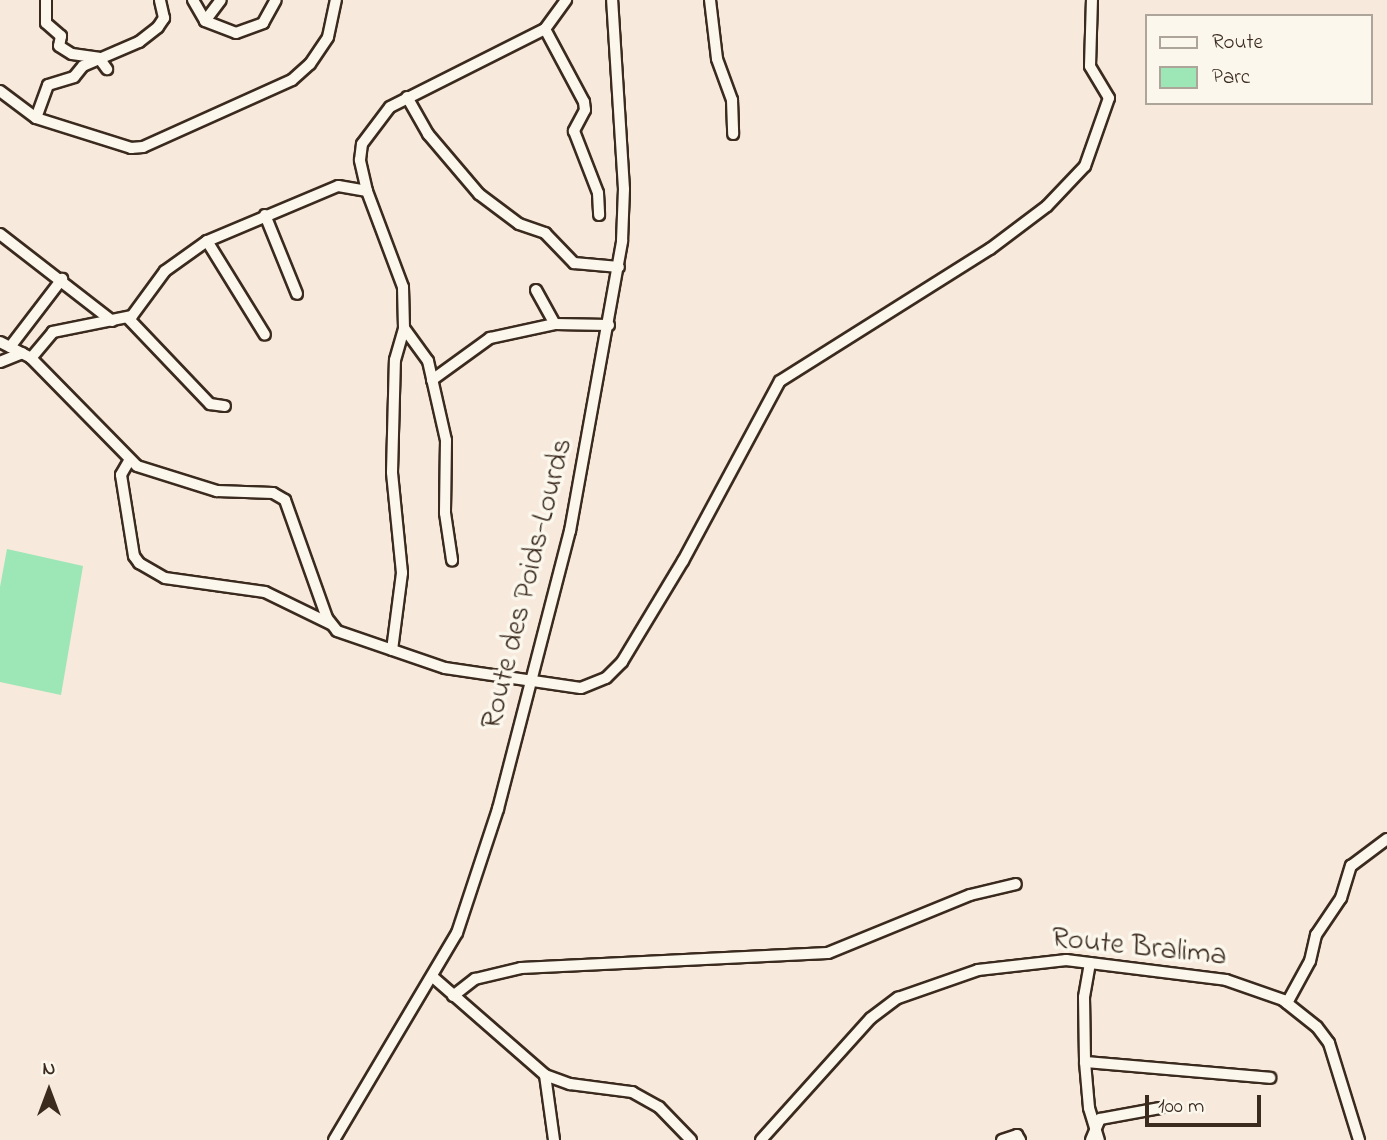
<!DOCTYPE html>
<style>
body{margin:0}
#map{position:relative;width:1387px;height:1140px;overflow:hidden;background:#f7e9dc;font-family:"Indie Flower",sans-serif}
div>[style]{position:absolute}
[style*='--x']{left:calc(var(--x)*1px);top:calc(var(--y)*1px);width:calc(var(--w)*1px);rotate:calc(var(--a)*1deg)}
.green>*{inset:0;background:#9de6b5}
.roads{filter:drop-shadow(2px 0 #3b2a1e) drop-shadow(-2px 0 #3b2a1e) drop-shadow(0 2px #3b2a1e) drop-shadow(0 -2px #3b2a1e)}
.minor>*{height:10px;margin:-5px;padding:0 5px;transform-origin:5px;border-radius:5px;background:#fbf7ec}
span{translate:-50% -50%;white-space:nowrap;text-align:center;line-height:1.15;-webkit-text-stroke:7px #fbf7ec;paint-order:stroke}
.street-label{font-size:30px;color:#3b2a1e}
.legend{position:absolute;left:1145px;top:14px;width:228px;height:91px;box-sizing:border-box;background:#fbf7ec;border:2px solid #aea59a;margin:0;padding:9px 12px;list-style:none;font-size:21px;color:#3b2a1e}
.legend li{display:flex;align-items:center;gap:14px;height:35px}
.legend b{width:35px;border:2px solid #aea59a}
.north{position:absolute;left:14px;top:1056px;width:70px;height:70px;-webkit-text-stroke:5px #fbf7ec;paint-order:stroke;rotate:0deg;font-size:19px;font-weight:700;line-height:28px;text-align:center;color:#3b2a1e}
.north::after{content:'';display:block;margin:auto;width:24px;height:32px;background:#3b2a1e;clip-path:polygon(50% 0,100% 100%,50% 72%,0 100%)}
.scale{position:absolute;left:1145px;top:1095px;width:116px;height:32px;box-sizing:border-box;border:4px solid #3b2a1e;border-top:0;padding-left:9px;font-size:21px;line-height:24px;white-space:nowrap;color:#3b2a1e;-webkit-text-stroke:5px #fbf7ec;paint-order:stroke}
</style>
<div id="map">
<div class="green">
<i style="clip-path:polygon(7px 549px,83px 566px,61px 695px,0 682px,0 587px)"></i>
</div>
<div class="roads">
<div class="minor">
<i style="--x:46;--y:0;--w:23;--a:90"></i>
<i style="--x:46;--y:23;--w:20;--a:41"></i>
<i style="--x:61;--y:36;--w:10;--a:101"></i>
<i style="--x:59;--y:46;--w:15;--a:32"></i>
<i style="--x:72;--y:54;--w:27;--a:8"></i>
<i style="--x:99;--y:58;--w:14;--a:54"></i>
<i style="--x:193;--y:0;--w:24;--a:60"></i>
<i style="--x:205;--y:21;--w:33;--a:21"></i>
<i style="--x:236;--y:33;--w:29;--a:-20"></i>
<i style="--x:263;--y:23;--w:26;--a:-61"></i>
<i style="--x:710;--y:0;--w:59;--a:83.2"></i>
<i style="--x:717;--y:59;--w:44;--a:69.9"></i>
<i style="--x:732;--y:100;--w:34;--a:88"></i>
<i style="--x:205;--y:21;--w:26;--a:-53"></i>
<i style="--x:545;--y:29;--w:83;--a:61.9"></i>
<i style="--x:584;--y:102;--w:8;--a:83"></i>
<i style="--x:585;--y:110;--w:24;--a:118"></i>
<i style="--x:574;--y:131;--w:66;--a:68.8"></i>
<i style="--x:598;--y:193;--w:22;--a:87"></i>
<i style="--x:0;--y:91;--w:45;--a:36.9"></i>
<i style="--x:36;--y:118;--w:100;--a:17.5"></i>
<i style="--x:131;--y:148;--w:12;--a:-5"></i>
<i style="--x:143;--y:147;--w:163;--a:-24.2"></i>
<i style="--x:292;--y:80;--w:24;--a:-42"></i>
<i style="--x:310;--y:64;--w:32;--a:-56"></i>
<i style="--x:328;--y:37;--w:38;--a:-78"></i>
<i style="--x:407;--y:97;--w:43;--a:60.4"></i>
<i style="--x:428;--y:134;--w:79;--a:49.6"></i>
<i style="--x:479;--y:194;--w:50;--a:36.9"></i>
<i style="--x:519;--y:224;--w:28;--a:19"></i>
<i style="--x:545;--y:233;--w:42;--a:46"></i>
<i style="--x:574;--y:263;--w:45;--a:5.1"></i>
<i style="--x:36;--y:118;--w:35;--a:-70"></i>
<i style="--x:48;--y:85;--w:27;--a:-17"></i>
<i style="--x:74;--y:77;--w:14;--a:-51"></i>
<i style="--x:83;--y:66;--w:61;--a:-23.2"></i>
<i style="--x:139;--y:42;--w:24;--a:-38"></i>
<i style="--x:158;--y:27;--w:11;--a:-56"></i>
<i style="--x:164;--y:18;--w:18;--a:-103"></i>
<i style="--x:367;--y:191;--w:29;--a:-170"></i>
<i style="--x:338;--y:186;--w:142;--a:157.2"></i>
<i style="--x:207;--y:241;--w:52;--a:144.5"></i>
<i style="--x:165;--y:271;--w:56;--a:126.3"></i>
<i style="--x:132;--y:316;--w:81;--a:168.6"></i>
<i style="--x:53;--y:332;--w:34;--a:130"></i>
<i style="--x:31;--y:358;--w:151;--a:45.5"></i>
<i style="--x:137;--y:466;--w:84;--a:17.4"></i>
<i style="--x:217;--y:491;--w:56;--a:2"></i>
<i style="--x:273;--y:493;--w:14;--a:30"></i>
<i style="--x:285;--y:500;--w:125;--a:70.4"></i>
<i style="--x:327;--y:618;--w:16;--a:52"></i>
<i style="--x:337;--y:631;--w:114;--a:18.9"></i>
<i style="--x:445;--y:668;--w:137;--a:8.4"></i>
<i style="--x:581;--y:688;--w:27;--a:-22"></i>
<i style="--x:606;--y:678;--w:23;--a:-45"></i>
<i style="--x:622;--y:662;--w:118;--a:-58.9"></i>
<i style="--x:683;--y:561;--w:204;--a:-61.7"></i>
<i style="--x:780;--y:381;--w:248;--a:-32.2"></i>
<i style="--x:990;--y:249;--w:71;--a:-37"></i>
<i style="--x:1047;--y:206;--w:55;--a:-46.5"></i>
<i style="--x:1085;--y:166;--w:72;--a:-70.6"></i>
<i style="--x:1109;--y:98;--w:37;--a:-121"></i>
<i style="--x:1090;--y:66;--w:66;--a:-88.3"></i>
<i style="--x:265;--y:215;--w:85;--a:67.9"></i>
<i style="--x:0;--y:234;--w:142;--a:37.8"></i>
<i style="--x:207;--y:241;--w:110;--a:58.3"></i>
<i style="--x:536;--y:290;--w:39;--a:61"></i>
<i style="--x:555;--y:324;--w:54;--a:1.1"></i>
<i style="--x:128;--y:318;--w:119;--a:46.4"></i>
<i style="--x:210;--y:404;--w:15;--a:8"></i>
<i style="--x:404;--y:328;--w:41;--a:54"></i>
<i style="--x:428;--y:361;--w:81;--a:77.2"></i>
<i style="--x:446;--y:440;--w:73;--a:90.8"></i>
<i style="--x:445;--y:513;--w:48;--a:81.5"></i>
<i style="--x:0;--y:342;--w:35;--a:27"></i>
<i style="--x:10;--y:347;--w:86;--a:-52.6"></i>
<i style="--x:0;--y:362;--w:24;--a:-22"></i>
<i style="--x:432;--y:380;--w:72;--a:-35.9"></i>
<i style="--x:490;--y:338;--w:66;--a:-12.2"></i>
<i style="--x:129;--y:461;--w:16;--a:120"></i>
<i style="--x:121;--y:475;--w:82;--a:80.9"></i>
<i style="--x:134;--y:556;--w:9;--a:54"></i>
<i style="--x:139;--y:563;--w:30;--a:30"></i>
<i style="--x:165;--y:578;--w:101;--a:8"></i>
<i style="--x:265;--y:592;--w:73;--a:25.9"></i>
<i style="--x:392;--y:650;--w:78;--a:-82.6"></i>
<i style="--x:402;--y:573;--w:101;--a:-95.7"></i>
<i style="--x:392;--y:472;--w:112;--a:-88.5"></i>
<i style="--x:395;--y:360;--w:33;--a:-74"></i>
<i style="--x:404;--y:328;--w:41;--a:-91.4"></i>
<i style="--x:403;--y:287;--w:103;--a:-110.6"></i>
<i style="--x:367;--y:191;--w:32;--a:-103"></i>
<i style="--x:360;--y:160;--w:16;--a:-83"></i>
<i style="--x:362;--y:144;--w:46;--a:-52.9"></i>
<i style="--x:390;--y:107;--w:174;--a:-26.7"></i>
<i style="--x:545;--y:29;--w:36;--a:-54"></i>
<i style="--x:1090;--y:963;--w:35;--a:100"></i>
<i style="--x:1084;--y:997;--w:65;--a:89.1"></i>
<i style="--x:1085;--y:1062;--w:46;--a:85"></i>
<i style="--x:1089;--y:1108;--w:34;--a:73"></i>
<i style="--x:434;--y:978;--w:147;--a:41.1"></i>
<i style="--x:545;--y:1075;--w:27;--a:20"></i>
<i style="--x:570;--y:1084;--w:63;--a:7.4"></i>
<i style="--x:632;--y:1092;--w:31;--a:29"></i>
<i style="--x:659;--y:1107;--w:46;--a:45.9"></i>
<i style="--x:453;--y:996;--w:28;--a:-38"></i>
<i style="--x:475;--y:979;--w:47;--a:-13.4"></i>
<i style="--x:521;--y:968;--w:307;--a:-2.8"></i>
<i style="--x:828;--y:953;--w:153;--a:-22.2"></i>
<i style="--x:970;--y:895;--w:47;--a:-13.4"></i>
<i style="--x:1287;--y:1003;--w:48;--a:-61.3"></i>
<i style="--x:1310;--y:961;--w:27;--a:-77"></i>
<i style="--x:1316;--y:935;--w:45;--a:-56"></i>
<i style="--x:1341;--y:898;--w:34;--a:-73"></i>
<i style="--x:1351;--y:866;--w:45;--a:-36.9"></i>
<i style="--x:1085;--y:1062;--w:186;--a:4.9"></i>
<i style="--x:545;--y:1075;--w:66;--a:82.1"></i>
<i style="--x:334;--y:1140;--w:241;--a:-59.3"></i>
<i style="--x:457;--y:933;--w:131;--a:-71.7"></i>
<i style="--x:498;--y:809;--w:287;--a:-75.5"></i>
<i style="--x:570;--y:531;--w:295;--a:-79.8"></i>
<i style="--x:622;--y:241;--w:52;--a:-87.8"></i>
<i style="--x:624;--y:189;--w:189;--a:-93.6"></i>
<i style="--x:761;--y:1140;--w:164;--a:-48"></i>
<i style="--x:871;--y:1018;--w:34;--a:-37"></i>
<i style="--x:898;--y:998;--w:85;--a:-19.3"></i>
<i style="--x:978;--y:970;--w:89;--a:-6.5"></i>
<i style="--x:1066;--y:960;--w:161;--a:7.1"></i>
<i style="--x:1226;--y:980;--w:60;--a:19.3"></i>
<i style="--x:1283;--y:1000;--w:43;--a:38.5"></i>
<i style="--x:1317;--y:1027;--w:20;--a:53"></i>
<i style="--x:1329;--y:1043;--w:102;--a:72.8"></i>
<i style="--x:1002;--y:1140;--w:16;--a:-18"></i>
<i style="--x:1017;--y:1135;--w:6;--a:59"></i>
<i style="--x:1091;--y:1140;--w:23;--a:-67"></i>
<i style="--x:1100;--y:1119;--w:61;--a:-10.4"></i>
</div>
</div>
<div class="street-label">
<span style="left:528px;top:584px;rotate:-76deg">Route des Poids-Lourds</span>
<span style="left:1139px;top:948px;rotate:6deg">Route Bralima</span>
</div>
<ul class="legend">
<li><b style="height:9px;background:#fbf7ec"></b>Route</li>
<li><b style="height:19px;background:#9de6b5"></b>Parc</li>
</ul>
<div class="north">N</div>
<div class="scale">100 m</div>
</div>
